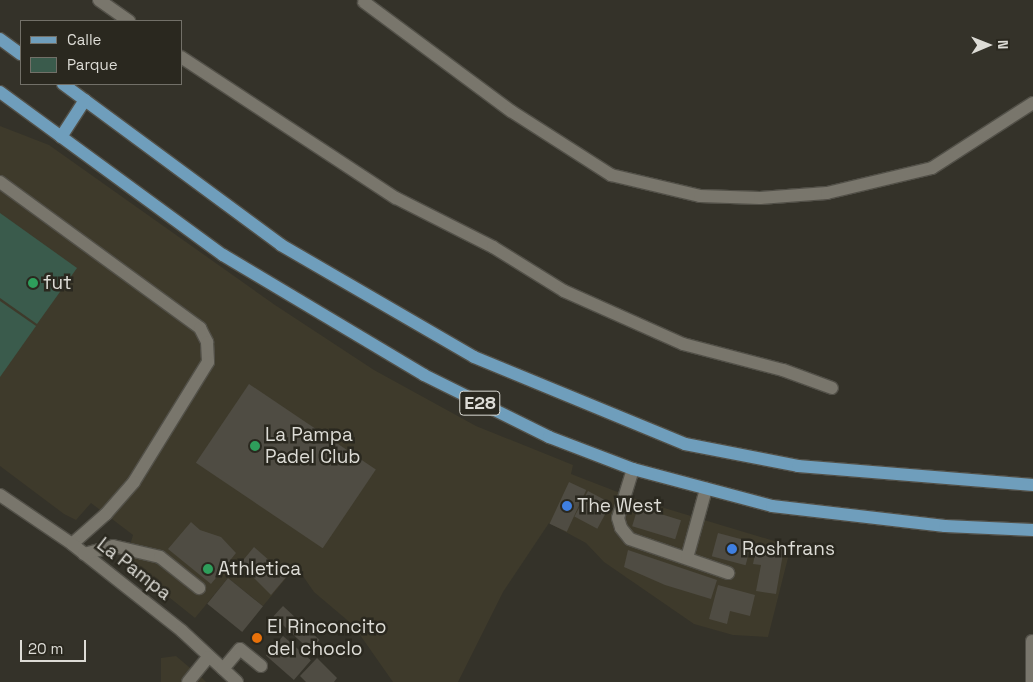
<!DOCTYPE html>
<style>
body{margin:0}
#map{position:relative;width:1033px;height:682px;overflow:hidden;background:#343229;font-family:"Space Grotesk",sans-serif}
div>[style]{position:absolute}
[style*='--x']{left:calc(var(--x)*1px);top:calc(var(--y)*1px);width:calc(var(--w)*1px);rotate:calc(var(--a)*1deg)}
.built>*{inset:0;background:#3e3a2b}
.green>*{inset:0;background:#3a5b4c}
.building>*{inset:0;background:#4f4c43;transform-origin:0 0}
.roads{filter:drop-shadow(1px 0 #525048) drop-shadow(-1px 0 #525048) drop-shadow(0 1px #525048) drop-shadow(0 -1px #525048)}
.minor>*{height:12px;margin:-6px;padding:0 6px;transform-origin:6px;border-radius:6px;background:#79766c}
.major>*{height:12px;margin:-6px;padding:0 6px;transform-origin:6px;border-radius:6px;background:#6f9ebc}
.dots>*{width:14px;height:14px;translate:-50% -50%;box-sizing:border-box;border:2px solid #2a281f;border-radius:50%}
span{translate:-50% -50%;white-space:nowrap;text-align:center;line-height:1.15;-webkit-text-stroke:5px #2a281f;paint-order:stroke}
.shield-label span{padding:1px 4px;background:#2a281f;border:1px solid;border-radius:4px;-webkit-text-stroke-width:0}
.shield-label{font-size:18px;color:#dddcd6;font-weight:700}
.poi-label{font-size:19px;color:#dddcd6}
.left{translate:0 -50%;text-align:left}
.street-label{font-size:19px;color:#dddcd6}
.legend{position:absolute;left:20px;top:20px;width:162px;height:65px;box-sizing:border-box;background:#2a281f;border:1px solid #727068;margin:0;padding:6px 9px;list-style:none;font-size:15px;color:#dddcd6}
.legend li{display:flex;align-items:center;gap:10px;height:25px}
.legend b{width:25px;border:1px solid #727068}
.north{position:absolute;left:963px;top:20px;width:50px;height:50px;-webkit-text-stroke:4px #2a281f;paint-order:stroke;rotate:89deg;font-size:14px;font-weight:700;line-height:20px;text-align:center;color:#dddcd6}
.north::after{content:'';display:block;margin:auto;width:18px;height:22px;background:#dddcd6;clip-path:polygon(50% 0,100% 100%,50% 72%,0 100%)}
.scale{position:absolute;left:20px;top:640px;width:66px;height:22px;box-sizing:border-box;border:2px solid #dddcd6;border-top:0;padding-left:6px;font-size:15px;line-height:18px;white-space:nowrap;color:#dddcd6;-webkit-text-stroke:4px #2a281f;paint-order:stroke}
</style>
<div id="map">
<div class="built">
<i style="clip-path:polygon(0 126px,49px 145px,275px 305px,374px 370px,476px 426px,573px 465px,571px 474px,641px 501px,791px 546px,768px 637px,733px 635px,694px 624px,604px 562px,586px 543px,549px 523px,503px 592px,458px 682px,393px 682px,353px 625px,314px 592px,296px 566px,263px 606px,228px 578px,195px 618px,125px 562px,133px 535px,91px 503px,76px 520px,64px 514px,0 466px)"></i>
<i style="clip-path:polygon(176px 656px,202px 678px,206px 682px,161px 682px,161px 658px)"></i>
</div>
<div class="green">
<i style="clip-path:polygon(0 213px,77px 268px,37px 324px,0 298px)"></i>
<i style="clip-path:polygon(0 301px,36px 326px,0 377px)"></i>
</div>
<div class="building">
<i style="left:249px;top:384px;width:153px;height:95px;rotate:34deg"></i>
<i style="left:569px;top:482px;width:19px;height:46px;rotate:25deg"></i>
<i style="left:588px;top:491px;width:26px;height:29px;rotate:28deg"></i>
<i style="left:638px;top:507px;width:45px;height:20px;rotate:17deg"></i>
<i style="clip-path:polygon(191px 522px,200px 530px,221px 537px,236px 553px,211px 584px,168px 549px)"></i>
<i style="left:718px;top:533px;width:35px;height:24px;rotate:15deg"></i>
<i style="clip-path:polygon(757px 544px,784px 548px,776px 594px,756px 591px,761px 565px,753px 564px)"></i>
<i style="clip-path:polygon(254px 547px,287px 576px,271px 595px,240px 564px)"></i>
<i style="clip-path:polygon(628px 550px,717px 580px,711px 599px,665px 585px,624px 567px)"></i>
<i style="left:228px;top:578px;width:45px;height:33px;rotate:39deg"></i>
<i style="clip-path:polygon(718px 585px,755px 595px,750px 616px,730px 611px,727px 624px,709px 619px)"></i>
<i style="left:283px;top:606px;width:50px;height:14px;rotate:43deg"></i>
<i style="left:283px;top:636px;width:37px;height:26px;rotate:41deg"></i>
<i style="clip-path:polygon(317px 658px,337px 678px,334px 682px,306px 682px,300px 676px)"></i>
</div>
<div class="roads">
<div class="minor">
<i style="--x:99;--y:0;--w:37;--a:35"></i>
<i style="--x:364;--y:2;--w:183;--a:36.6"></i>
<i style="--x:511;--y:111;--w:119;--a:32.6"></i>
<i style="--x:611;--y:175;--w:91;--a:13.3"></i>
<i style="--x:700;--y:196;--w:60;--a:1.9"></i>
<i style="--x:760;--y:198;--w:67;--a:-4.3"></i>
<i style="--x:827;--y:193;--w:108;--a:-13.4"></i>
<i style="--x:932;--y:168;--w:120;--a:-32.8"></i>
<i style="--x:181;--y:57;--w:257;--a:33.3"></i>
<i style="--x:396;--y:198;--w:109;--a:26.8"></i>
<i style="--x:493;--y:247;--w:84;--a:31.8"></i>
<i style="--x:564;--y:291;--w:130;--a:24"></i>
<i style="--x:683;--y:344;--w:103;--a:14.6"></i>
<i style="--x:783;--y:370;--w:52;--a:20.2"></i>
<i style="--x:0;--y:182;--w:248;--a:36.1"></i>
<i style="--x:200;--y:328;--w:16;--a:63"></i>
<i style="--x:207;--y:342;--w:20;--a:87"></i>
<i style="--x:208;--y:362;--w:141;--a:121.7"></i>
<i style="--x:134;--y:482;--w:43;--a:131.2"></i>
<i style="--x:106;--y:514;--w:45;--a:138.6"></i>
<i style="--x:633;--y:469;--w:51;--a:107"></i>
<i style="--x:618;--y:518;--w:10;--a:73"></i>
<i style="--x:621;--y:528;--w:14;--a:51"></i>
<i style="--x:630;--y:539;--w:104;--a:19.1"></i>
<i style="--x:0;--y:495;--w:87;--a:34.2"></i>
<i style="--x:72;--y:544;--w:140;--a:38.3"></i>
<i style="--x:182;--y:631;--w:75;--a:42.8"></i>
<i style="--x:84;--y:554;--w:30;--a:-15"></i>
<i style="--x:113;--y:546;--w:48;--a:13.2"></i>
<i style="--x:160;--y:557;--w:50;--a:38.5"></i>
<i style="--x:687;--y:558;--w:72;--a:-74.6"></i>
<i style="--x:223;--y:669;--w:26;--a:-50"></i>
<i style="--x:240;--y:649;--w:27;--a:39"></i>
<i style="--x:188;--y:682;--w:32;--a:-51"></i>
<i style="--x:1032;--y:682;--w:41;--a:-90"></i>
</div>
<div class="major">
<i style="--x:0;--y:39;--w:26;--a:36"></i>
<i style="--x:63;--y:84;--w:271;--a:36.4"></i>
<i style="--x:281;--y:245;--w:223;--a:30.1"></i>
<i style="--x:474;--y:357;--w:228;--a:22.4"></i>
<i style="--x:685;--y:444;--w:115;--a:11"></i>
<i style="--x:798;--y:466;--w:236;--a:4.6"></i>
<i style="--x:0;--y:92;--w:276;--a:36.2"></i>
<i style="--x:223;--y:255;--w:234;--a:30.8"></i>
<i style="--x:424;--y:375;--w:140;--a:26.4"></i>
<i style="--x:549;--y:437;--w:90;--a:20.9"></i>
<i style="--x:633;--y:469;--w:144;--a:14.9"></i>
<i style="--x:772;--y:506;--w:174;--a:6.6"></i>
<i style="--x:945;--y:526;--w:88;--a:2.6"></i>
<i style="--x:61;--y:137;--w:44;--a:-57"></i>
</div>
</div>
<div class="dots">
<i style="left:33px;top:283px;background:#2e9e5b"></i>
<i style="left:255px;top:446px;background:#2e9e5b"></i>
<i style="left:567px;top:506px;background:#3f7fe0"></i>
<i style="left:732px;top:549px;background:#3f7fe0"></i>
<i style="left:208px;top:569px;background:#2e9e5b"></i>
<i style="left:257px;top:638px;background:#e8710a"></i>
</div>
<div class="shield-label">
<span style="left:480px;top:403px">E28</span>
</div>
<div class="poi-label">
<span class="left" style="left:43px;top:283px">fut</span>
<span class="left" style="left:265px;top:446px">La Pampa<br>Padel Club</span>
<span class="left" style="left:577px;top:506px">The West</span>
<span class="left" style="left:742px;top:549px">Roshfrans</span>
<span class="left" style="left:218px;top:569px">Athletica</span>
<span class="left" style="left:267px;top:638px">El Rinconcito<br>del choclo</span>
</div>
<div class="street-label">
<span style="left:134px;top:569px;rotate:38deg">La Pampa</span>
</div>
<ul class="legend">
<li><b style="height:6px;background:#6f9ebc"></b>Calle</li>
<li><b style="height:14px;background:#3a5b4c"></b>Parque</li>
</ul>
<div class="north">N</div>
<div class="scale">20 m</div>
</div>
